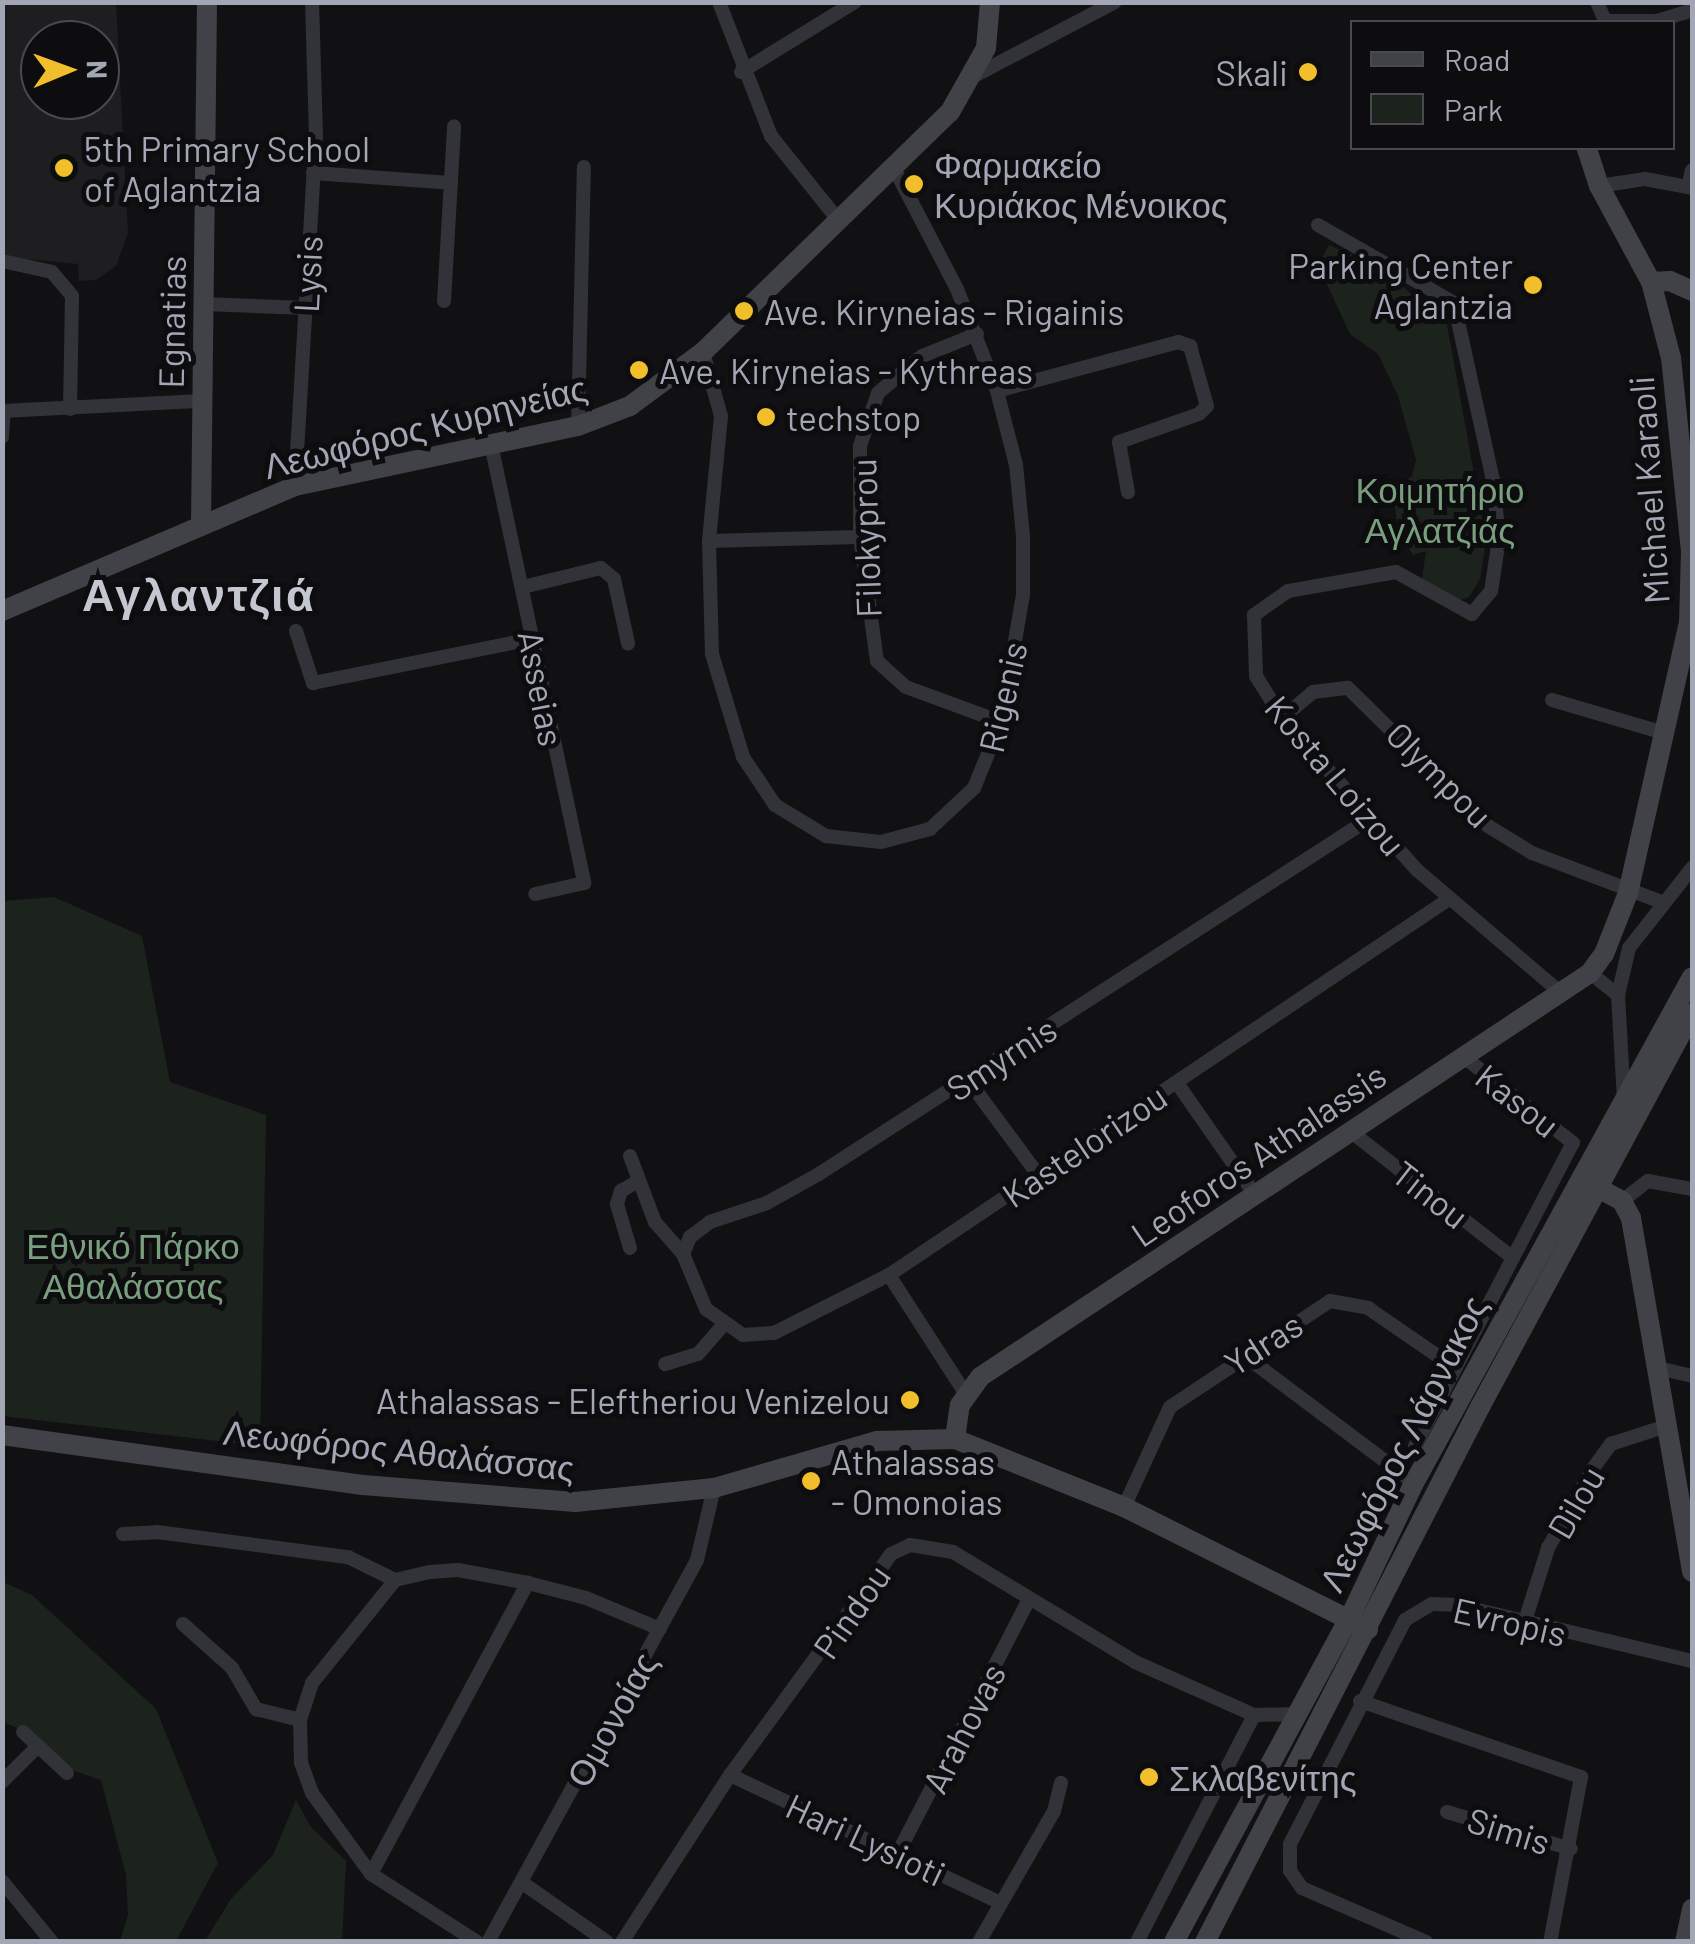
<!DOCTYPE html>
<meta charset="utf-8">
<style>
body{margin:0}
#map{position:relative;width:1695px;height:1944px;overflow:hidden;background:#111113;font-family:Barlow,sans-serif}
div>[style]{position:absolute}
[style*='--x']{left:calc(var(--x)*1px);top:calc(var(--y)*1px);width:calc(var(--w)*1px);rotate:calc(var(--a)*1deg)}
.built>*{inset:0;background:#1e1d20}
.green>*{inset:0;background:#1c231d}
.street>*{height:14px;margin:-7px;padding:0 7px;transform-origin:7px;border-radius:7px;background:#323338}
.secondary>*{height:20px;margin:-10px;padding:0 10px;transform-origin:10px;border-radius:10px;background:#404248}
.dots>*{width:28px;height:28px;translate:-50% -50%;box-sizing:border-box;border:5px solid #0d0c0e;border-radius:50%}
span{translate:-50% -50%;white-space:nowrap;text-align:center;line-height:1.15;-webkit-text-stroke:10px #0d0c0e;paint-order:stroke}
.poi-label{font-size:35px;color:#a3a6b4}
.right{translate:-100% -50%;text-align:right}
.left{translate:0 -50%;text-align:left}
.street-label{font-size:35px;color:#a3a6b4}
.park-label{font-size:35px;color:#799f7f}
.district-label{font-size:45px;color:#c4c6d0;font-weight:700;letter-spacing:2.5px}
.frame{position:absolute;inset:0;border:5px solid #a3a6b4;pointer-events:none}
.legend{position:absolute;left:1350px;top:20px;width:325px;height:130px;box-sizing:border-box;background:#0d0c0e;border:2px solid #494a50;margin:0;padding:12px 18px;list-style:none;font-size:30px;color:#a3a6b4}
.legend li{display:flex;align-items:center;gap:20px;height:50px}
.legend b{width:50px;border:2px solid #494a50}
.north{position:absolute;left:20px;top:20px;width:100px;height:100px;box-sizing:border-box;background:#0d0c0e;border:2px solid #494a50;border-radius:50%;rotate:89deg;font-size:28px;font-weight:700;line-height:40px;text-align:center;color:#a3a6b4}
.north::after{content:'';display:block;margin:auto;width:35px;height:45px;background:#f1bf2b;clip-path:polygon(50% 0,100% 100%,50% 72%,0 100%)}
</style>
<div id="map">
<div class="built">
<i style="clip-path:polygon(evenodd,2px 3px,116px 3px,128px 233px,116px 266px,96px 280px,79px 281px,78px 264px,3px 257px,2px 3px,40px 40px,100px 40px,100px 100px,40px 100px,40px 40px)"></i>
</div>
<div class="green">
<i style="clip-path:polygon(1329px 245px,1382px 269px,1447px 325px,1486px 540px,1480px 579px,1469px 597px,1452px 603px,1422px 579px,1426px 551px,1413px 555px,1398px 530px,1393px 490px,1412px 476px,1416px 460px,1398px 396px,1378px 354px,1350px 334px,1318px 265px)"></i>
<i style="clip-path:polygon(54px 897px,142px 936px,170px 1082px,266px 1115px,260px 1446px,3px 1416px,3px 901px)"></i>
<i style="clip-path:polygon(3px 1582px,32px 1595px,156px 1709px,218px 1863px,176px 1941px,120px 1941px,128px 1915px,126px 1875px,101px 1780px,63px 1767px,32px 1734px,3px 1722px)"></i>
<i style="clip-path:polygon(296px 1800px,311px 1827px,346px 1861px,342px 1941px,205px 1941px,231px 1899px,273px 1855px)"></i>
</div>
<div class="street">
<i style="--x:719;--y:2;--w:144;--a:68.8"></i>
<i style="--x:771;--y:136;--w:109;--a:51.3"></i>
<i style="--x:1597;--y:2;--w:21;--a:67"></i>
<i style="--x:1605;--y:21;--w:52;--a:0"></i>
<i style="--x:1657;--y:21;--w:37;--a:-17"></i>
<i style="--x:741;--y:72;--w:134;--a:-31.6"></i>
<i style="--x:976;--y:75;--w:157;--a:-27.7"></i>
<i style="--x:313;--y:173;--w:138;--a:4.1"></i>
<i style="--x:1599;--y:186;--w:47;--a:-8.7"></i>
<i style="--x:1645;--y:179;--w:48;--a:10.8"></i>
<i style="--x:1688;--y:187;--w:17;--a:-77"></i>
<i style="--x:1318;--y:225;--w:157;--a:29.8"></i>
<i style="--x:1454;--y:303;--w:181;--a:77.6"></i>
<i style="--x:1493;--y:480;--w:59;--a:84.2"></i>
<i style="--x:1499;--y:539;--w:53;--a:98.7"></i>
<i style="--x:1491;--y:591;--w:30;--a:130"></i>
<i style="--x:1472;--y:614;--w:87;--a:-151.1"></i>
<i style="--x:1396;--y:572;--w:110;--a:170"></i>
<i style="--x:1288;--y:591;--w:42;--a:144.8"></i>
<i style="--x:1254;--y:615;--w:61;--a:88.1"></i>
<i style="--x:1256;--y:676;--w:49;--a:58.2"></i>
<i style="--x:1282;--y:718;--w:203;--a:48.4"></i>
<i style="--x:1417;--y:870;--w:188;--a:40.5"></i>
<i style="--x:2;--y:261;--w:51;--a:12.4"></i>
<i style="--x:52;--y:272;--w:31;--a:50"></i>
<i style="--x:72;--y:296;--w:113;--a:91"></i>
<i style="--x:444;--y:301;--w:175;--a:-86.7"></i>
<i style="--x:204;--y:304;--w:101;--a:2.3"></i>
<i style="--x:977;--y:334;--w:59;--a:158.2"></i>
<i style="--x:922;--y:356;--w:57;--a:139.9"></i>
<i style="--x:878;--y:393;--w:56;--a:108.8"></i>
<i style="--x:860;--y:446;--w:91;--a:90"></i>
<i style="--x:860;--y:537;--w:125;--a:82.2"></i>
<i style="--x:877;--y:661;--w:39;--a:42"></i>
<i style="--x:906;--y:687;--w:101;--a:20.2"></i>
<i style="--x:703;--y:352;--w:66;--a:74.3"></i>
<i style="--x:721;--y:416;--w:126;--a:95.5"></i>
<i style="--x:709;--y:541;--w:113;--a:88.5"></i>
<i style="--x:712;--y:654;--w:108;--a:73.2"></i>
<i style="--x:743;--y:757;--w:58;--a:56.3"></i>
<i style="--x:775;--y:805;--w:60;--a:31.3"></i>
<i style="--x:826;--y:836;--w:55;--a:6.2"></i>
<i style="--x:881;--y:842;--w:51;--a:-14.9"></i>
<i style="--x:930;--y:829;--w:60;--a:-43"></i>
<i style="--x:974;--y:788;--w:71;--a:-67.8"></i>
<i style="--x:1001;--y:722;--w:129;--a:-80.2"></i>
<i style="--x:1023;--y:595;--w:59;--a:-90"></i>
<i style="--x:1023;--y:536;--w:71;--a:-95.6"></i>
<i style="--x:1016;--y:465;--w:76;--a:-104.4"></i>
<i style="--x:997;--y:391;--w:110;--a:-111.4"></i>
<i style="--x:957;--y:289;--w:134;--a:-117.5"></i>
<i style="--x:997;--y:391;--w:188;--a:-15.1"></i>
<i style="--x:1178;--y:342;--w:13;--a:18"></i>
<i style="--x:1190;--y:346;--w:62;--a:74.2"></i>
<i style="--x:1207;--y:406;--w:11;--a:135"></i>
<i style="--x:1199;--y:414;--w:85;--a:160.7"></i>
<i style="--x:1119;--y:442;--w:51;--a:79.8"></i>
<i style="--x:2;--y:411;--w:200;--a:-2.9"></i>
<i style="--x:578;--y:426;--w:259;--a:-88.7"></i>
<i style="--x:2;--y:437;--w:26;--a:-86"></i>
<i style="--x:491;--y:444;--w:449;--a:78"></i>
<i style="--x:584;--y:883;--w:50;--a:167.3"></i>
<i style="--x:295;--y:486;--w:351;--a:-86.6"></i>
<i style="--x:316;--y:136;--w:134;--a:-91.7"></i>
<i style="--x:709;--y:541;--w:151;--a:-1.5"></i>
<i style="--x:523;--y:587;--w:80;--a:-13.7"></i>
<i style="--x:601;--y:568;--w:17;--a:40"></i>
<i style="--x:614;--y:579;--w:66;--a:77.7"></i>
<i style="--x:296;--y:631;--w:55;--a:71.9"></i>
<i style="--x:313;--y:683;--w:223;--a:-11.4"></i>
<i style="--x:1552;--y:700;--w:117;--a:16.4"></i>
<i style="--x:1282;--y:718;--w:40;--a:-40"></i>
<i style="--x:1313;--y:692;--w:35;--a:-7"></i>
<i style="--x:1348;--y:688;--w:197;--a:44.6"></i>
<i style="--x:1488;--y:826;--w:52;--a:31.5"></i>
<i style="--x:1532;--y:853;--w:141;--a:20.7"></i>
<i style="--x:1369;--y:819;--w:655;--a:147.16"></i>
<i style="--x:819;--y:1174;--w:60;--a:150.9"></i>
<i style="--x:767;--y:1203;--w:60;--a:161.6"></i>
<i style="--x:710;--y:1222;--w:25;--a:143"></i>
<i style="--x:690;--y:1237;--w:18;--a:112"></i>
<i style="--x:683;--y:1254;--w:60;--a:67.3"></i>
<i style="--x:706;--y:1309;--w:45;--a:35.1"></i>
<i style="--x:743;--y:1335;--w:31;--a:-4"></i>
<i style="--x:774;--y:1333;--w:129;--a:-26.8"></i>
<i style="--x:889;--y:1275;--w:675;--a:-33.88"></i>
<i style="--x:1590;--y:973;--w:36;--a:38"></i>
<i style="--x:968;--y:1080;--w:119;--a:53.5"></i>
<i style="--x:1177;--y:1083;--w:136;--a:55.1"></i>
<i style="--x:1624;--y:1100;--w:105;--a:-93.3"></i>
<i style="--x:1618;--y:995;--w:48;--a:-76.8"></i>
<i style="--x:1629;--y:948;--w:102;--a:-51.8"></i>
<i style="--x:1350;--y:1131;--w:205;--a:37.9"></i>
<i style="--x:630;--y:1156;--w:71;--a:69.3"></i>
<i style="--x:655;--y:1222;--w:43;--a:48.8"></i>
<i style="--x:1622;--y:1201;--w:33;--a:-38"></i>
<i style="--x:1648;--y:1181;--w:45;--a:10.3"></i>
<i style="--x:630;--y:1248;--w:46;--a:-106.5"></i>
<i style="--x:617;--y:1204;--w:14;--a:-73"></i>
<i style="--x:621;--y:1191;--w:20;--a:-30"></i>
<i style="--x:889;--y:1275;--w:140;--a:57.2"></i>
<i style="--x:1245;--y:1356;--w:211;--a:36.9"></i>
<i style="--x:665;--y:1364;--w:34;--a:-17"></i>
<i style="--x:698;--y:1354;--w:37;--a:-49"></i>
<i style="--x:1662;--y:1369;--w:31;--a:13"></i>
<i style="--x:1415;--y:1446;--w:342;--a:-62.5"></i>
<i style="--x:1573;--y:1143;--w:140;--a:-141.7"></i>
<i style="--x:1124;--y:1507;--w:110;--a:-65.3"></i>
<i style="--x:1170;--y:1407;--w:192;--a:-33.5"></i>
<i style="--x:1330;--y:1301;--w:39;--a:10"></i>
<i style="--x:1368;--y:1308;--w:104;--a:34.5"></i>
<i style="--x:123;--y:1534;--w:34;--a:-3"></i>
<i style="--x:157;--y:1532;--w:193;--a:7.5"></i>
<i style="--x:348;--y:1557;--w:52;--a:26.1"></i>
<i style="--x:1525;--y:1621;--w:77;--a:-72.5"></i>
<i style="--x:1548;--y:1548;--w:93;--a:-60.4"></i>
<i style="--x:1594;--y:1467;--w:29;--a:-54"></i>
<i style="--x:1611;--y:1444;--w:61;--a:-18.1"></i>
<i style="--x:183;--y:1624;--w:66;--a:41.9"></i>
<i style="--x:232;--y:1668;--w:48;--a:59.7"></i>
<i style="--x:256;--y:1709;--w:45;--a:14"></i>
<i style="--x:1360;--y:1701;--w:234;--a:19"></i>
<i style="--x:1581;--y:1777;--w:168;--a:100.6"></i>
<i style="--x:23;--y:1732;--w:60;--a:43"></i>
<i style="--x:730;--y:1775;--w:300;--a:25.3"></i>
<i style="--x:2;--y:1782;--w:51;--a:-45"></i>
<i style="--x:1447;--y:1812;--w:129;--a:16.6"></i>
<i style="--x:898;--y:1853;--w:281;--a:-62.7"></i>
<i style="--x:371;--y:1874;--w:331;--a:-61.7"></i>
<i style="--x:2;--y:1881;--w:79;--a:50.7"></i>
<i style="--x:524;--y:1884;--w:101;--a:34.9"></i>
<i style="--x:477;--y:1942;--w:126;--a:-147.3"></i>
<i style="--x:371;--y:1874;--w:100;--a:-126.1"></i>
<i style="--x:312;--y:1793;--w:32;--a:-110"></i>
<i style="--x:301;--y:1763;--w:43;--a:-91.3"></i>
<i style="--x:300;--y:1720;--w:39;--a:-72"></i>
<i style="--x:312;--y:1683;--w:132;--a:-51.1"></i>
<i style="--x:395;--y:1580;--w:36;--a:-13"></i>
<i style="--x:430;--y:1572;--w:28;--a:-4"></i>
<i style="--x:458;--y:1570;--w:71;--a:10.5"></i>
<i style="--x:528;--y:1583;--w:60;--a:14.5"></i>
<i style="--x:586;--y:1598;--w:80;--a:22.7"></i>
<i style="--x:488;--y:1942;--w:435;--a:-61.3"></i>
<i style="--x:697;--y:1560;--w:74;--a:-76.7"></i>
<i style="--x:622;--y:1942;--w:199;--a:-57.1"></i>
<i style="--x:730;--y:1775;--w:273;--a:-53.9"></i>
<i style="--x:891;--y:1554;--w:21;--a:-25"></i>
<i style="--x:910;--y:1545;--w:44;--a:9.2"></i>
<i style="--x:953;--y:1552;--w:213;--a:31.1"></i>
<i style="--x:1135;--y:1662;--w:130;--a:24"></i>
<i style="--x:1254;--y:1715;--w:43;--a:-1.3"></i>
<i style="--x:979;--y:1942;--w:151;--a:-60.2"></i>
<i style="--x:1054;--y:1811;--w:29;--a:-76"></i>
<i style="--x:1137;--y:1942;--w:255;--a:-62.7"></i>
<i style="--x:1426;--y:1942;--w:135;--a:-156.5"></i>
<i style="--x:1302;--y:1888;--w:21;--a:-125"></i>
<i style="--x:1290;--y:1871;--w:27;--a:-90"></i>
<i style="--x:1290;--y:1844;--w:252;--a:-62.8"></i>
<i style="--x:1405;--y:1620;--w:31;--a:-31"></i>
<i style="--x:1432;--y:1604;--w:25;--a:2"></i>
<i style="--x:1457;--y:1605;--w:242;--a:13.4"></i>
</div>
<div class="secondary">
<i style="--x:1651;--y:282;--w:19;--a:-3"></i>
<i style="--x:1670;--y:281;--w:24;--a:24"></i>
<i style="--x:201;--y:523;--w:521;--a:-89.34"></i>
<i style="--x:2;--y:611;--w:319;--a:-23.1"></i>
<i style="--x:295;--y:486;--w:289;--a:-12"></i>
<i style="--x:578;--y:426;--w:56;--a:-21"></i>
<i style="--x:630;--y:406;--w:91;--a:-36.5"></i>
<i style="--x:703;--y:352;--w:344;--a:-44.2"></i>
<i style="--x:950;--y:112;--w:73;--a:-60.6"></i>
<i style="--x:986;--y:48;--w:46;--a:-85"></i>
<i style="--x:1596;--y:1187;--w:30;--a:28"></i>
<i style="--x:1622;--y:1201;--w:19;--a:62"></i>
<i style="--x:1631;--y:1218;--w:359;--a:80.2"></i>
<i style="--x:2;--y:1435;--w:364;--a:7.9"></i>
<i style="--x:363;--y:1485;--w:213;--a:4.6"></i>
<i style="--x:575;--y:1502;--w:140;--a:-5.8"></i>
<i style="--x:714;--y:1488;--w:170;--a:-16.1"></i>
<i style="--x:877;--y:1441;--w:78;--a:-1.5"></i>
<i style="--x:955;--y:1439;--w:182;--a:21.9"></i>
<i style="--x:1124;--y:1507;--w:273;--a:26.6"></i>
<i style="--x:955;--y:1439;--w:34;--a:-82"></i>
<i style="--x:960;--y:1405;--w:34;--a:-54"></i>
<i style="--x:980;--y:1377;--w:732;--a:-33.52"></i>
<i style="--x:1590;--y:973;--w:24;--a:-54"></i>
<i style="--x:1604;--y:954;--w:66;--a:-68.5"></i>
<i style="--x:1628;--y:893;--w:277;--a:-77.3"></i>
<i style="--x:1689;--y:623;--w:72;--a:-88.4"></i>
<i style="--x:1691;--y:551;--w:194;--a:-95.9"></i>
<i style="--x:1671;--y:358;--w:79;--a:-104.7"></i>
<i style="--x:1651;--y:282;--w:109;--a:-118.4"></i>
<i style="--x:1599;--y:186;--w:40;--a:-108"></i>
<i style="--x:1174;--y:1942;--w:367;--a:-61.6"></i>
<i style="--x:1349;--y:1619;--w:151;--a:-64.5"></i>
<i style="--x:1414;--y:1483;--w:577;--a:-61.22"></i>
<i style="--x:1205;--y:1942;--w:602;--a:-62.8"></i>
<i style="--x:1480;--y:1407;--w:447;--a:-61.7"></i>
<i style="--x:1685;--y:1942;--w:34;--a:-78"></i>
</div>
<div class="dots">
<i style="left:1308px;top:72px;background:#f1bf2b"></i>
<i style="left:64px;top:168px;background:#f1bf2b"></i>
<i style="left:914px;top:184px;background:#f1bf2b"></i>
<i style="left:1533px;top:285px;background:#f1bf2b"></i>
<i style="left:744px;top:311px;background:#f1bf2b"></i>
<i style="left:639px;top:370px;background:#f1bf2b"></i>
<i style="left:766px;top:417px;background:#f1bf2b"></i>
<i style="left:910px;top:1400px;background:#f1bf2b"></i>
<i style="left:811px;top:1481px;background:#f1bf2b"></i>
<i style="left:1149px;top:1777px;background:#f1bf2b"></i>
</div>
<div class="poi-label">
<span class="right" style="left:1288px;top:72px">Skali</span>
<span class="left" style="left:84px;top:168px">5th Primary School<br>of Aglantzia</span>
<span class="left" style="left:934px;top:184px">Φαρμακείο<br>Κυριάκος Μένοικος</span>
<span class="right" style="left:1513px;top:285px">Parking Center<br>Aglantzia</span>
<span class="left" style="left:764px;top:311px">Ave. Kiryneias - Rigainis</span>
<span class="left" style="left:659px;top:370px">Ave. Kiryneias - Kythreas</span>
<span class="left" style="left:786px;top:417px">techstop</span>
<span class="right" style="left:890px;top:1400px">Athalassas - Eleftheriou Venizelou</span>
<span class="left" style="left:831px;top:1481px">Athalassas<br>- Omonoias</span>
<span class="left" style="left:1169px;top:1777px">Σκλαβενίτης</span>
</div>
<div class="street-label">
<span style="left:307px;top:274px;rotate:-87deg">Lysis</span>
<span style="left:171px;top:322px;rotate:-89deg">Egnatias</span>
<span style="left:425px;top:426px;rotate:-14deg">Λεωφόρος Κυρηνείας</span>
<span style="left:1648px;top:490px;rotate:-94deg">Michael Karaoli</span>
<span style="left:865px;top:538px;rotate:-92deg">Filokyprou</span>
<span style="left:542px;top:688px;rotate:79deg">Asseias</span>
<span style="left:1002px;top:697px;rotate:-77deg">Rigenis</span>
<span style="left:1440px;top:774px;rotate:45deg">Olympou</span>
<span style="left:1336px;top:775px;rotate:50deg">Kosta Loizou</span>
<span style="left:1001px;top:1058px;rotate:-33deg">Smyrnis</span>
<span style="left:1518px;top:1100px;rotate:38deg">Kasou</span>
<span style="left:1084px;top:1145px;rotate:-34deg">Kastelorizou</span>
<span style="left:1258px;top:1154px;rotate:-34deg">Leoforos Athalassis</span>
<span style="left:1431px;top:1194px;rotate:38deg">Tinou</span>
<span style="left:1263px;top:1343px;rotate:-33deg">Ydras</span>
<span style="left:1402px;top:1443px;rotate:-63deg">Λεωφόρος Λάρνακος</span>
<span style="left:399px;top:1449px;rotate:6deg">Λεωφόρος Αθαλάσσας</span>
<span style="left:1575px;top:1502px;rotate:-60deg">Dilou</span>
<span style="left:851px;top:1611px;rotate:-55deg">Pindou</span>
<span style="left:1510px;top:1621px;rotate:13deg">Evropis</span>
<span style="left:611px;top:1719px;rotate:-61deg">Ομονοίας</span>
<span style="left:963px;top:1728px;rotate:-63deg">Arahovas</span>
<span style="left:1509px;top:1830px;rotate:17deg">Simis</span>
<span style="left:866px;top:1839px;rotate:25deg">Hari Lysioti</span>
</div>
<div class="park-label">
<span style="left:1440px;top:509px">Κοιμητήριο<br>Αγλατζιάς</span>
<span style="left:133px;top:1265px">Εθνικό Πάρκο<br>Αθαλάσσας</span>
</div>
<div class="district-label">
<span style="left:199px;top:594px">Αγλαντζιά</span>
</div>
<div class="frame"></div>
<ul class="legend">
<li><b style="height:12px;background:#404248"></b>Road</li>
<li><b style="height:28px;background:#1c231d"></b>Park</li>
</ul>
<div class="north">N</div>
</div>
